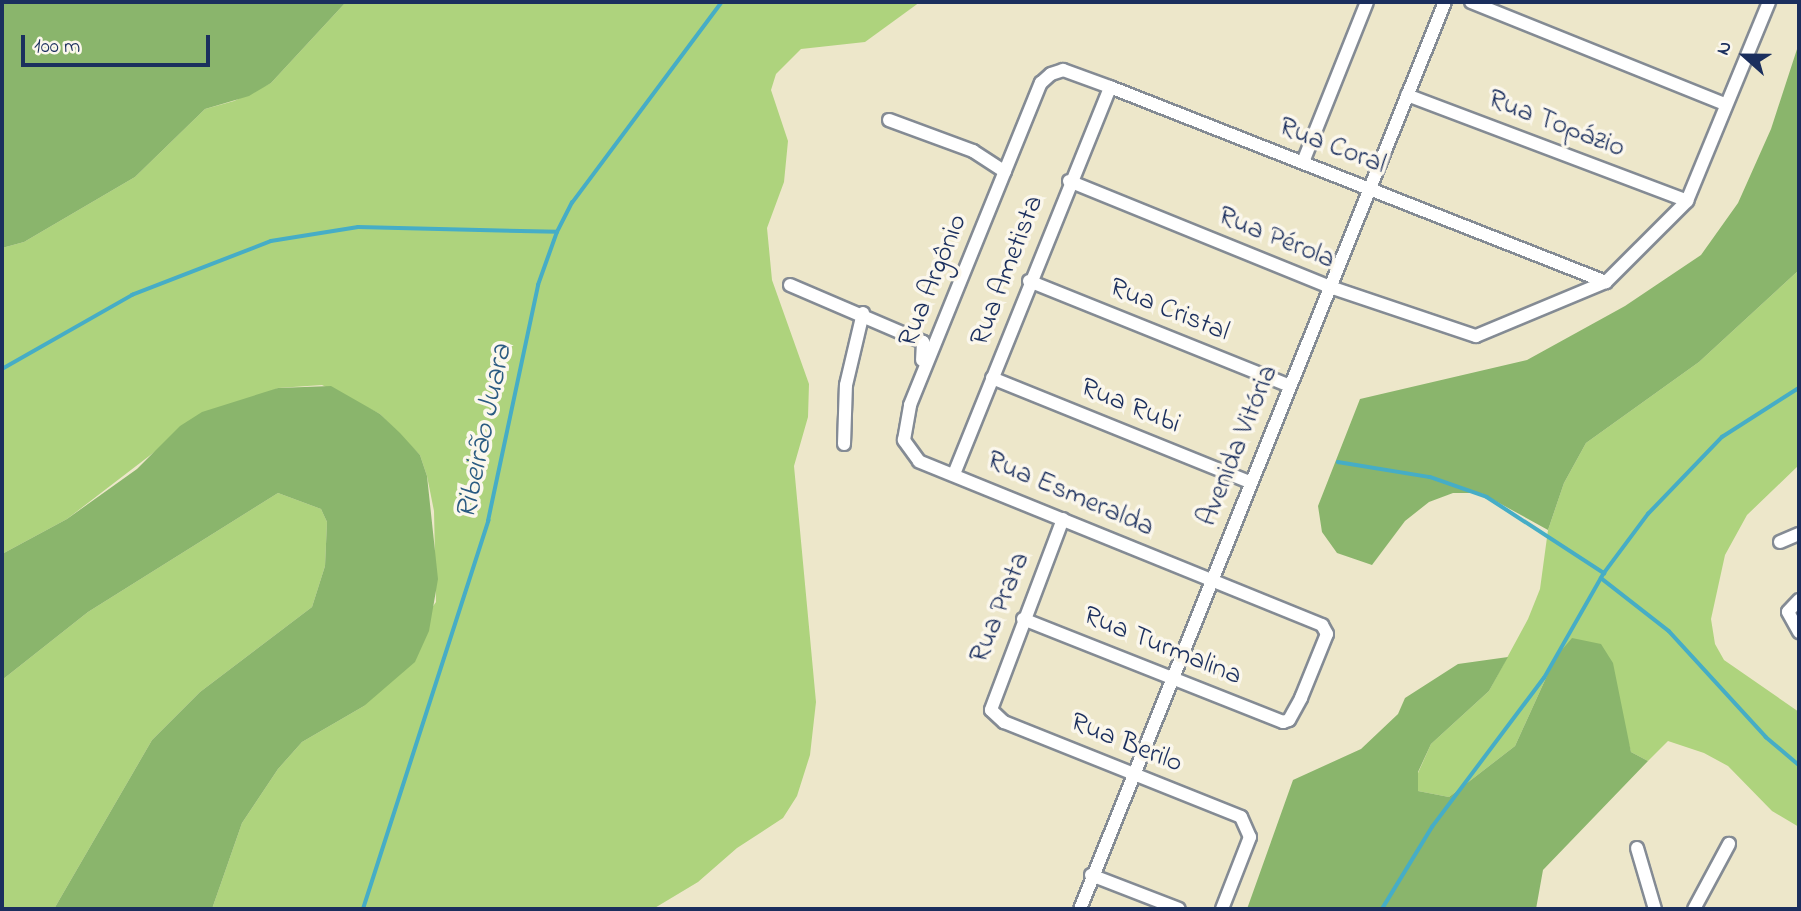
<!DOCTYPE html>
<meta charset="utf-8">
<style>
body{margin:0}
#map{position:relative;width:1801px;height:911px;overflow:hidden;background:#ede7ca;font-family:"Indie Flower",sans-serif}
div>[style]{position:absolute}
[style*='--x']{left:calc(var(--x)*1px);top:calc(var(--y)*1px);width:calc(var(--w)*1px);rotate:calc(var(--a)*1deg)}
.green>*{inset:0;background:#aed37d}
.forest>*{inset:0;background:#8ab56c}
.stream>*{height:3.5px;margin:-1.75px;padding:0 1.75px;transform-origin:1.75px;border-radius:1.75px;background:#46adc6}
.roads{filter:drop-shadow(2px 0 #848b94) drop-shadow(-2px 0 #848b94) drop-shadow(0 2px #848b94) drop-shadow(0 -2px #848b94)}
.minor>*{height:12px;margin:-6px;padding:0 6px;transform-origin:6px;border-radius:6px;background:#fff}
span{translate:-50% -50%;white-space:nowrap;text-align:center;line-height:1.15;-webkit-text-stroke:7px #fbf7ec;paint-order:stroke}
.street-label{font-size:28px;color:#1b2f5e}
.water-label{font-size:30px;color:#2a5b82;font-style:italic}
.frame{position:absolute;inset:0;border:4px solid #1b2f5e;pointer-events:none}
.north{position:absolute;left:1710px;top:21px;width:70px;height:70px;-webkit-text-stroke:5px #fbf7ec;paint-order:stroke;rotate:291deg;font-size:19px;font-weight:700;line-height:28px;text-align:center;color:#1b2f5e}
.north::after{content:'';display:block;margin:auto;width:24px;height:32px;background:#1b2f5e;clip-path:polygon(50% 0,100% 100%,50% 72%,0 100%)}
.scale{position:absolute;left:21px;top:35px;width:189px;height:32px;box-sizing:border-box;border:4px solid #1b2f5e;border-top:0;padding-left:9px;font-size:21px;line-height:24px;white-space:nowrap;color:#1b2f5e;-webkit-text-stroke:5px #fbf7ec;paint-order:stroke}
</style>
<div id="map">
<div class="green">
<i style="clip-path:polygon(346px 2px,920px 2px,865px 42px,801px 49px,776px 74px,771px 90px,788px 141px,784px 182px,767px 228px,772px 280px,809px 384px,808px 417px,794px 466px,816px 702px,810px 755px,797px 796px,783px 818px,737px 848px,698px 882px,653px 909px,212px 909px,242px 823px,278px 769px,302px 742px,364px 706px,436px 602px,434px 511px,427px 476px,420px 455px,380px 414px,322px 385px,278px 388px,157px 450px,67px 519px,2px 554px,2px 248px,24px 242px,135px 177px,205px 109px,234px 101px,271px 83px)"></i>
<i style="clip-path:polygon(1799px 270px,1799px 465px,1747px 515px,1725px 555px,1711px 619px,1715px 644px,1724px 660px,1799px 712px,1799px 827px,1772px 811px,1728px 766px,1704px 753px,1668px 741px,1648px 761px,1631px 752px,1620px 711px,1555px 658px,1515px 746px,1449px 797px,1418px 791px,1418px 773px,1431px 744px,1489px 691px,1528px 619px,1540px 589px,1548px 530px,1564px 483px,1586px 443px,1699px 362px)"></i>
<i style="clip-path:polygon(278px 493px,321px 509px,327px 522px,325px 566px,312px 607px,200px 692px,152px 740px,54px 909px,2px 909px,2px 680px,88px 612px)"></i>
</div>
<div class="forest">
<i style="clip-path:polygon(2px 2px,346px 2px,271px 83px,249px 96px,205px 109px,135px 177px,24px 242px,2px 248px)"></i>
<i style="clip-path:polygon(1799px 43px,1799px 270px,1699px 362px,1586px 443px,1564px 483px,1548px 530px,1481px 493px,1453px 493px,1429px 502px,1405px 521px,1372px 565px,1337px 553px,1322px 532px,1318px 506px,1360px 399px,1527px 360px,1625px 306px,1701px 255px,1738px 203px,1771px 129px)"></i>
<i style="clip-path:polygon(331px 386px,380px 414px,400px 433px,420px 455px,427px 476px,438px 579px,429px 631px,415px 662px,364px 706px,302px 742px,278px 769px,242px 823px,212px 909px,54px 909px,152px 740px,200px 692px,312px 607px,325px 566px,327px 522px,321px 509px,278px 493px,88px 612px,2px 680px,2px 554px,67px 519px,137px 469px,180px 426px,202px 412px,278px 388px)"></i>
<i style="clip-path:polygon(1572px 638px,1601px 644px,1613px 663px,1631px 752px,1648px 761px,1543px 870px,1536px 909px,1247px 909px,1293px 780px,1361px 749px,1398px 714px,1405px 698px,1458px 664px,1508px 657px,1489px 691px,1431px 744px,1418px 772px,1418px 791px,1449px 797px,1515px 746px,1555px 658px)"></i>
</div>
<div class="stream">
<i style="--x:2;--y:369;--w:150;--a:-29.6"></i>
<i style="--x:132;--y:295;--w:149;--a:-21.2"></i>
<i style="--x:271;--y:241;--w:88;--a:-9.1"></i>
<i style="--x:358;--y:227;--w:199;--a:1.4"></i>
<i style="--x:1338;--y:462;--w:93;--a:9.3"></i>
<i style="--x:1430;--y:477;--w:60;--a:19.3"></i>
<i style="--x:1487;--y:497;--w:140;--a:33"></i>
<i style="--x:1601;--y:578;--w:86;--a:37.9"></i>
<i style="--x:1669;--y:631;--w:144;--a:47.5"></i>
<i style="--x:1766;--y:737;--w:43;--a:40.3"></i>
<i style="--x:363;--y:909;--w:408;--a:-72.1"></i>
<i style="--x:488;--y:521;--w:241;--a:-78"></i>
<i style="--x:538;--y:285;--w:56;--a:-70.3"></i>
<i style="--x:557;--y:232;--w:33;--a:-63"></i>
<i style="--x:572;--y:203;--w:251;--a:-53.3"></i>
<i style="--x:1382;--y:909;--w:96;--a:-58.6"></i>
<i style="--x:1432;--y:827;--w:186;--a:-53.1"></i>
<i style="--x:1544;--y:678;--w:121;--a:-60.3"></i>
<i style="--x:1604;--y:573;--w:74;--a:-53.3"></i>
<i style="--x:1648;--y:514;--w:107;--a:-46.1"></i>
<i style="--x:1722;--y:437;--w:91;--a:-32.5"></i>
</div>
<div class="roads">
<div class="minor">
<i style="--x:1471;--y:2;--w:274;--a:21.9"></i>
<i style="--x:1407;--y:95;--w:299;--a:20.7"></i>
<i style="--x:889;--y:120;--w:90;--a:20.3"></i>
<i style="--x:973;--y:151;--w:38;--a:33"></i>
<i style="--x:1303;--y:162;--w:172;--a:-68.2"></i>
<i style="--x:1069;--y:181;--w:282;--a:22.1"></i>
<i style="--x:1330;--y:287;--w:154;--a:18.6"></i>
<i style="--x:1476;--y:336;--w:141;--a:-22.6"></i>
<i style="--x:1606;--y:282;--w:115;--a:-45"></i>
<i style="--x:1687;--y:201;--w:215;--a:-67.6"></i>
<i style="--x:1029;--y:281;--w:281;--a:21.9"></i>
<i style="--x:790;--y:285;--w:145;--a:23.2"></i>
<i style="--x:923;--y:342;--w:18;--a:93"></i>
<i style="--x:992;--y:378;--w:277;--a:22"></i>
<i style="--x:844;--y:444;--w:59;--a:-88.1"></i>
<i style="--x:846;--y:385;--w:74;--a:-76.7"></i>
<i style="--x:954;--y:474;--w:417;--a:-68"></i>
<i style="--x:1063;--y:519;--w:204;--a:110.7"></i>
<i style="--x:991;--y:710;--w:18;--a:43"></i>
<i style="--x:1004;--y:722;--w:255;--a:21.8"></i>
<i style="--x:1241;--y:817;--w:22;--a:66"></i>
<i style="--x:1250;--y:837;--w:77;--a:111.3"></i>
<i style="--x:1780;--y:542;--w:21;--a:-23"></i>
<i style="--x:1799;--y:600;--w:16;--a:133"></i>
<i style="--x:1788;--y:612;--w:23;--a:61"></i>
<i style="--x:1023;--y:619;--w:280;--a:21.6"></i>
<i style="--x:1283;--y:722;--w:6;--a:-18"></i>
<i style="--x:1289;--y:720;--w:25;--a:-61"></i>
<i style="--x:1301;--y:698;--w:69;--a:-67.9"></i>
<i style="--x:1327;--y:634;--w:10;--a:-119"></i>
<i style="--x:1322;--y:625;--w:435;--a:-157.9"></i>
<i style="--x:919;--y:461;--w:26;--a:-126"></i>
<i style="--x:904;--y:440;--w:36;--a:-80"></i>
<i style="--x:910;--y:405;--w:348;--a:-67.9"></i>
<i style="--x:1041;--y:83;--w:13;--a:-42"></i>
<i style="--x:1051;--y:74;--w:13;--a:-18"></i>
<i style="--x:1063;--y:70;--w:50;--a:19.9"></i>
<i style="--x:1110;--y:87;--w:533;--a:21.46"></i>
<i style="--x:1637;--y:848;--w:64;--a:73.6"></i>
<i style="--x:1091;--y:875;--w:94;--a:21.1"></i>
<i style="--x:1080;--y:909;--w:978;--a:-68.08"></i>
<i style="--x:1694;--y:909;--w:74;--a:-61.7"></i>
</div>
</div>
<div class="street-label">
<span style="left:1556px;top:125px;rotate:21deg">Rua Topázio</span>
<span style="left:1332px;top:147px;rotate:21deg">Rua Coral</span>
<span style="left:1276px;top:239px;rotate:22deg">Rua Pérola</span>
<span style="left:1008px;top:271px;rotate:-69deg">Rua Ametista</span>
<span style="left:934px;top:281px;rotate:-68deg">Rua Argônio</span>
<span style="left:1169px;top:311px;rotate:22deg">Rua Cristal</span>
<span style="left:1130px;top:407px;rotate:22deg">Rua Rubi</span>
<span style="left:1239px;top:446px;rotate:-68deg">Avenida Vitória</span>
<span style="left:1070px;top:495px;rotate:23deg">Rua Esmeralda</span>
<span style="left:1001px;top:608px;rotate:-68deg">Rua Prata</span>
<span style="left:1162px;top:647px;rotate:22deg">Rua Turmalina</span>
<span style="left:1126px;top:744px;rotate:22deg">Rua Berilo</span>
</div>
<div class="water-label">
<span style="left:485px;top:432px;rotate:-78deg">Ribeirão Juara</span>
</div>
<div class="frame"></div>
<div class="north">N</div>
<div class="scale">100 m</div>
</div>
